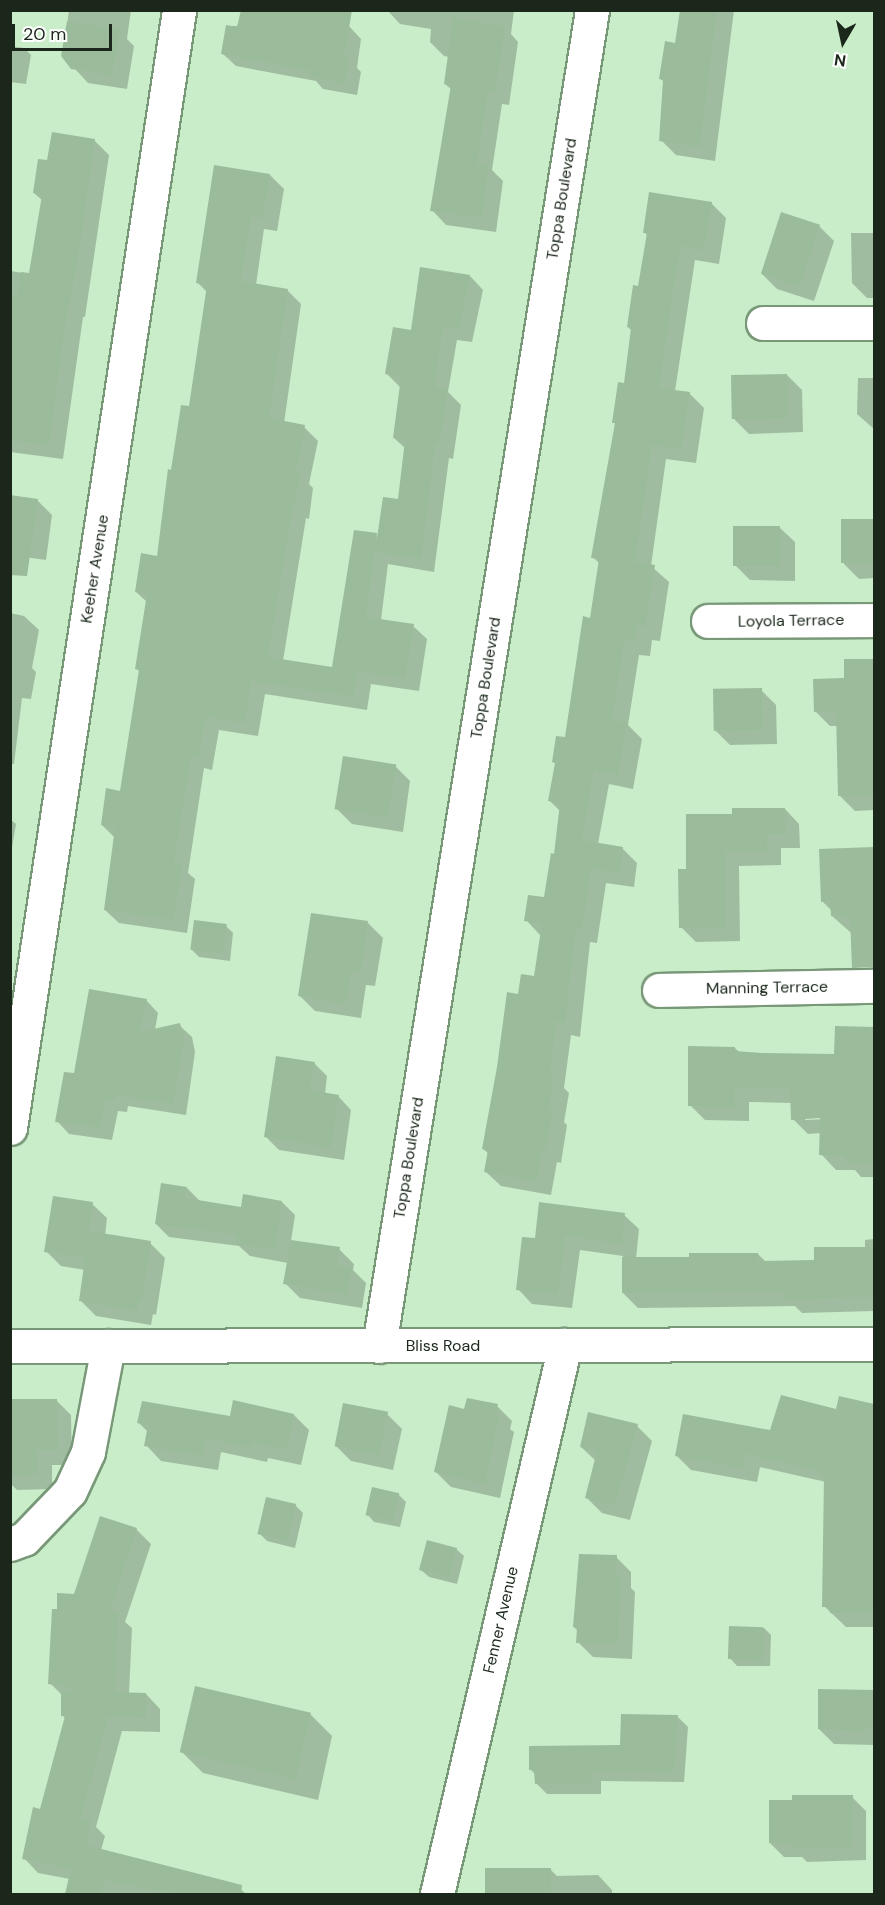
<!DOCTYPE html>
<style>
body{margin:0}
#map{position:relative;width:885px;height:1905px;overflow:hidden;background:#c9ecc9;font-family:"DM Sans",sans-serif}
div>[style]{position:absolute}
[style*='--x']{left:calc(var(--x)*1px);top:calc(var(--y)*1px);width:calc(var(--w)*1px);rotate:calc(var(--a)*1deg)}
.shadow>*{inset:0;background:#0003}
.building>*{inset:0;background:#9bbc9b;transform-origin:0 0}
.roads{filter:drop-shadow(2px 0 #789878) drop-shadow(-2px 0 #789878) drop-shadow(0 2px #789878) drop-shadow(0 -2px #789878)}
.minor>*{height:33px;margin:-16.5px;padding:0 16.5px;transform-origin:16.5px;border-radius:16.5px;background:#fff}
span{translate:-50% -50%;white-space:nowrap;text-align:center;line-height:1.15;-webkit-text-stroke:6px #fff;paint-order:stroke}
.street-label{font-size:16px;color:#1a271a}
.frame{position:absolute;inset:0;border:12px solid #1a271a;pointer-events:none}
.north{position:absolute;left:813px;top:12px;width:60px;height:60px;-webkit-text-stroke:4px #fff;paint-order:stroke;rotate:189deg;font-size:16px;font-weight:700;line-height:24px;text-align:center;color:#1a271a}
.north::after{content:'';display:block;margin:auto;width:21px;height:27px;background:#1a271a;clip-path:polygon(50% 0,100% 100%,50% 72%,0 100%)}
.scale{position:absolute;left:12px;top:24px;width:100px;height:27px;box-sizing:border-box;border:3px solid #1a271a;border-top:0;padding-left:8px;font-size:18px;line-height:21px;white-space:nowrap;color:#1a271a;-webkit-text-stroke:4px #fff;paint-order:stroke}
</style>
<div id="map">
<div class="shadow">
<i style="clip-path:polygon(69px 10px,131px 10px,127px 39px,134px 46px,127px 89px,88px 83px,63px 56px)"></i>
<i style="clip-path:polygon(387px 10px,514px 10px,511px 34px,518px 42px,509px 105px,502px 104px,492px 170px,503px 181px,496px 232px,446px 225px,432px 210px,452px 90px,445px 84px,449px 57px,444px 56px,430px 42px,431px 29px,400px 24px)"></i>
<i style="clip-path:polygon(681px 10px,734px 10px,715px 161px,676px 155px,661px 140px,664px 82px,661px 79px,677px 44px)"></i>
<i style="clip-path:polygon(227px 26px,349px 26px,361px 39px,357px 68px,361px 72px,357px 95px,323px 89px,316px 81px,236px 66px,223px 54px)"></i>
<i style="clip-path:polygon(10px 46px,24px 48px,31px 55px,26px 84px,10px 82px)"></i>
<i style="clip-path:polygon(94px 140px,109px 155px,85px 317px,83px 317px,63px 459px,10px 452px,10px 271px,30px 274px,43px 201px,34px 193px,48px 162px)"></i>
<i style="clip-path:polygon(270px 175px,284px 189px,277px 231px,264px 229px,256px 285px,287px 290px,301px 304px,284px 423px,304px 427px,318px 441px,309px 484px,313px 488px,309px 519px,306px 518px,283px 661px,333px 669px,377px 535px,379px 537px,399px 501px,406px 449px,394px 438px,401px 388px,387px 374px,412px 331px,470px 276px,483px 290px,472px 342px,457px 340px,448px 392px,461px 405px,453px 459px,449px 458px,434px 572px,388px 564px,381px 620px,413px 626px,427px 639px,419px 691px,371px 684px,367px 710px,265px 694px,258px 736px,219px 730px,212px 770px,204px 768px,188px 873px,195px 879px,187px 933px,119px 923px,105px 910px,115px 838px,102px 825px,121px 792px,140px 672px,137px 669px,147px 602px,136px 592px,159px 557px,172px 472px,190px 408px,207px 292px,197px 282px)"></i>
<i style="clip-path:polygon(711px 203px,726px 218px,719px 264px,695px 260px,675px 391px,689px 393px,704px 408px,696px 463px,666px 459px,651px 566px,669px 582px,660px 641px,652px 640px,650px 656px,639px 655px,628px 725px,642px 739px,633px 789px,609px 784px,598px 844px,622px 848px,637px 863px,634px 887px,606px 883px,597px 943px,590px 942px,580px 1037px,571px 1035px,564px 1088px,569px 1093px,564px 1122px,567px 1125px,561px 1163px,557px 1162px,551px 1195px,501px 1186px,486px 1172px,489px 1154px,483px 1149px,519px 996px,536px 978px,541px 936px,526px 920px,546px 899px,555px 855px,561px 812px,550px 801px,556px 764px,553px 762px,566px 739px,591px 619px,600px 564px,593px 557px,616px 425px,614px 422px,625px 384px,632px 331px,628px 327px,640px 288px,648px 236px,644px 232px)"></i>
<i style="clip-path:polygon(819px 226px,834px 241px,814px 301px,777px 289px,762px 274px)"></i>
<i style="clip-path:polygon(851px 233px,874px 233px,874px 298px,867px 298px,852px 283px)"></i>
<i style="clip-path:polygon(787px 375px,802px 390px,803px 432px,749px 434px,734px 419px)"></i>
<i style="clip-path:polygon(858px 378px,874px 378px,874px 429px,857px 414px)"></i>
<i style="clip-path:polygon(37px 500px,52px 515px,46px 560px,10px 555px)"></i>
<i style="clip-path:polygon(874px 520px,874px 578px,859px 579px,844px 564px,843px 521px)"></i>
<i style="clip-path:polygon(779px 527px,795px 542px,795px 581px,750px 580px,735px 565px)"></i>
<i style="clip-path:polygon(10px 613px,24px 616px,39px 630px,32px 668px,36px 672px,31px 699px,22px 698px,14px 764px,10px 764px)"></i>
<i style="clip-path:polygon(874px 660px,874px 810px,855px 811px,840px 796px,838px 726px,830px 726px,815px 711px,846px 679px,845px 661px)"></i>
<i style="clip-path:polygon(761px 690px,776px 705px,777px 744px,730px 745px,715px 730px)"></i>
<i style="clip-path:polygon(395px 766px,410px 781px,403px 832px,352px 824px,337px 809px)"></i>
<i style="clip-path:polygon(785px 809px,799px 824px,800px 848px,781px 848px,781px 865px,739px 866px,740px 941px,696px 942px,681px 927px,688px 870px,734px 815px)"></i>
<i style="clip-path:polygon(10px 819px,16px 824px,10px 859px)"></i>
<i style="clip-path:polygon(874px 849px,874px 947px,867px 947px,832px 916px,832px 911px,822px 901px,821px 850px)"></i>
<i style="clip-path:polygon(368px 923px,383px 938px,375px 986px,366px 985px,361px 1018px,315px 1011px,300px 996px)"></i>
<i style="clip-path:polygon(226px 926px,233px 933px,230px 961px,199px 957px,192px 950px)"></i>
<i style="clip-path:polygon(146px 1000px,158px 1013px,155px 1030px,179px 1025px,192px 1037px,195px 1052px,186px 1115px,128px 1106px,127px 1112px,118px 1111px,112px 1140px,69px 1134px,57px 1121px,75px 1075px)"></i>
<i style="clip-path:polygon(evenodd,836px 1028px,874px 1029px,874px 1177px,861px 1177px,855px 1170px,836px 1170px,821px 1154px,821px 1133px,808px 1134px,793px 1119px,792px 1103px,749px 1102px,749px 1121px,705px 1120px,690px 1105px,735px 1048px,740px 1053px,836px 1056px,836px 1028px,828px 1116px,828px 1119px,805px 1120px,805px 1117px,828px 1116px)"></i>
<i style="clip-path:polygon(314px 1063px,327px 1076px,325px 1094px,338px 1096px,351px 1110px,344px 1160px,279px 1150px,266px 1137px)"></i>
<i style="clip-path:polygon(187px 1188px,200px 1201px,243px 1209px,282px 1202px,295px 1215px,291px 1241px,339px 1249px,354px 1264px,353px 1270px,366px 1283px,362px 1308px,300px 1298px,285px 1283px,288px 1263px,250px 1256px,239px 1246px,169px 1237px,156px 1224px)"></i>
<i style="clip-path:polygon(92px 1204px,107px 1218px,105px 1236px,150px 1243px,165px 1258px,156px 1315px,153px 1314px,151px 1325px,96px 1316px,81px 1301px,85px 1270px,61px 1266px,46px 1251px)"></i>
<i style="clip-path:polygon(624px 1215px,639px 1229px,636px 1259px,758px 1254px,766px 1262px,816px 1261px,865px 1249px,865px 1240px,874px 1239px,874px 1311px,802px 1313px,795px 1306px,638px 1308px,623px 1293px,623px 1256px,580px 1250px,572px 1308px,532px 1304px,518px 1289px,536px 1240px)"></i>
<i style="clip-path:polygon(840px 1397px,874px 1406px,874px 1627px,846px 1627px,824px 1606px,826px 1482px,760px 1467px,757px 1482px,691px 1470px,677px 1456px,771px 1431px,837px 1410px)"></i>
<i style="clip-path:polygon(56px 1400px,71px 1415px,72px 1465px,52px 1465px,52px 1489px,17px 1490px,10px 1483px,10px 1401px)"></i>
<i style="clip-path:polygon(497px 1406px,512px 1421px,510px 1429px,514px 1432px,500px 1498px,451px 1487px,436px 1472px)"></i>
<i style="clip-path:polygon(387px 1414px,402px 1429px,393px 1470px,351px 1461px,336px 1446px)"></i>
<i style="clip-path:polygon(294px 1415px,309px 1430px,301px 1465px,268px 1458px,267px 1462px,221px 1452px,218px 1470px,161px 1461px,146px 1445px,148px 1432px,139px 1423px)"></i>
<i style="clip-path:polygon(637px 1426px,652px 1441px,630px 1520px,602px 1513px,587px 1498px,596px 1461px,581px 1447px)"></i>
<i style="clip-path:polygon(398px 1494px,406px 1502px,400px 1527px,374px 1522px,367px 1514px)"></i>
<i style="clip-path:polygon(296px 1506px,303px 1513px,295px 1548px,267px 1541px,259px 1533px)"></i>
<i style="clip-path:polygon(136px 1529px,151px 1544px,125px 1622px,132px 1628px,129px 1694px,146px 1694px,160px 1709px,160px 1732px,122px 1731px,96px 1827px,105px 1836px,101px 1850px,236px 1885px,246px 1894px,67px 1894px,70px 1879px,38px 1873px,24px 1858px,41px 1811px,66px 1719px,62px 1715px,63px 1696px,50px 1683px,58px 1611px)"></i>
<i style="clip-path:polygon(456px 1549px,464px 1556px,457px 1584px,429px 1577px,421px 1570px)"></i>
<i style="clip-path:polygon(616px 1557px,631px 1572px,631px 1588px,635px 1592px,632px 1659px,593px 1657px,578px 1642px,578px 1631px,574px 1627px)"></i>
<i style="clip-path:polygon(764px 1628px,771px 1635px,770px 1666px,737px 1666px,730px 1658px)"></i>
<i style="clip-path:polygon(820px 1690px,874px 1691px,874px 1745px,834px 1744px,819px 1729px)"></i>
<i style="clip-path:polygon(310px 1714px,332px 1736px,318px 1800px,203px 1773px,181px 1751px)"></i>
<i style="clip-path:polygon(677px 1716px,688px 1727px,684px 1782px,601px 1781px,601px 1794px,547px 1794px,536px 1783px,536px 1775px,530px 1769px,622px 1747px)"></i>
<i style="clip-path:polygon(852px 1797px,866px 1811px,866px 1860px,807px 1862px,802px 1857px,784px 1857px,770px 1843px)"></i>
<i style="clip-path:polygon(550px 1869px,557px 1876px,598px 1875px,612px 1890px,612px 1894px,486px 1894px,486px 1870px)"></i>
</div>
<div class="building">
<i style="clip-path:polygon(241px 10px,352px 10px,344px 57px,349px 58px,345px 83px,309px 77px,310px 71px,221px 54px,226px 25px,237px 27px)"></i>
<i style="clip-path:polygon(680px 10px,717px 10px,700px 147px,659px 141px,663px 80px,659px 79px,665px 41px,675px 43px)"></i>
<i style="clip-path:polygon(453px 18px,505px 26px,495px 92px,488px 91px,477px 164px,489px 165px,482px 218px,430px 211px,451px 85px,444px 84px)"></i>
<i style="clip-path:polygon(67px 21px,120px 29px,112px 75px,71px 69px,61px 56px)"></i>
<i style="clip-path:polygon(52px 132px,95px 139px,81px 238px,70px 303px,68px 303px,49px 445px,10px 440px,10px 295px,17px 296px,21px 272px,29px 273px,42px 195px,33px 193px,38px 159px,47px 160px)"></i>
<i style="clip-path:polygon(214px 165px,270px 174px,263px 218px,251px 216px,241px 281px,288px 289px,269px 418px,305px 425px,296px 472px,300px 473px,295px 506px,293px 505px,268px 657px,332px 667px,354px 530px,377px 533px,366px 617px,414px 624px,405px 678px,357px 671px,353px 697px,251px 681px,245px 723px,205px 717px,199px 757px,191px 756px,174px 863px,182px 864px,174px 920px,104px 910px,115px 828px,101px 825px,106px 788px,120px 791px,139px 670px,135px 669px,147px 594px,135px 592px,141px 553px,157px 556px,168px 469px,171px 470px,181px 405px,189px 406px,207px 285px,196px 283px)"></i>
<i style="clip-path:polygon(649px 192px,712px 202px,704px 250px,681px 246px,675px 278px,659px 388px,690px 392px,681px 449px,652px 445px,635px 562px,655px 565px,645px 627px,637px 626px,635px 642px,624px 640px,612px 720px,627px 722px,618px 775px,594px 770px,582px 840px,623px 847px,619px 873px,591px 869px,582px 929px,576px 928px,565px 1023px,556px 1021px,550px 1076px,554px 1076px,549px 1108px,553px 1109px,546px 1149px,542px 1148px,537px 1181px,484px 1172px,488px 1150px,482px 1149px,497px 1067px,507px 992px,518px 994px,521px 974px,534px 976px,542px 923px,524px 921px,528px 895px,544px 897px,551px 853px,554px 854px,560px 803px,548px 801px,555px 763px,552px 762px,556px 736px,565px 737px,583px 616px,590px 618px,599px 559px,591px 558px,615px 423px,612px 423px,618px 382px,624px 383px,631px 328px,627px 327px,633px 285px,638px 286px,647px 233px,643px 233px)"></i>
<i style="left:781px;top:212px;width:41px;height:65px;rotate:18deg"></i>
<i style="clip-path:polygon(420px 267px,470px 275px,459px 329px,443px 327px,435px 379px,436px 387px,448px 389px,439px 446px,435px 445px,421px 559px,375px 552px,383px 497px,398px 499px,405px 440px,393px 438px,401px 377px,385px 374px,393px 327px,411px 330px)"></i>
<i style="left:787px;top:374px;width:44px;height:56px;rotate:89deg"></i>
<i style="clip-path:polygon(10px 495px,38px 499px,27px 576px,10px 575px)"></i>
<i style="left:874px;top:519px;width:44px;height:33px;rotate:90deg"></i>
<i style="left:733px;top:526px;width:47px;height:40px"></i>
<i style="clip-path:polygon(844px 659px,874px 659px,874px 795px,838px 796px,836px 711px,814px 712px,813px 679px,844px 678px)"></i>
<i style="left:762px;top:688px;width:42px;height:49px;rotate:89deg"></i>
<i style="left:343px;top:756px;width:54px;height:54px;rotate:9deg"></i>
<i style="clip-path:polygon(732px 808px,785px 808px,786px 834px,767px 834px,767px 851px,725px 851px,726px 927px,679px 928px,678px 869px,686px 869px,686px 814px,732px 814px)"></i>
<i style="clip-path:polygon(874px 847px,874px 967px,852px 968px,850px 916px,831px 916px,830px 901px,821px 902px,819px 849px)"></i>
<i style="clip-path:polygon(311px 913px,368px 921px,361px 972px,351px 971px,346px 1004px,298px 996px)"></i>
<i style="left:194px;top:920px;width:33px;height:30px;rotate:7deg"></i>
<i style="clip-path:polygon(89px 989px,147px 999px,140px 1032px,180px 1023px,184px 1039px,173px 1104px,116px 1095px,115px 1101px,106px 1099px,100px 1128px,55px 1122px,64px 1072px,74px 1073px)"></i>
<i style="clip-path:polygon(835px 1026px,874px 1027px,874px 1163px,845px 1163px,845px 1156px,819px 1155px,820px 1118px,791px 1120px,790px 1089px,735px 1088px,734px 1107px,688px 1106px,688px 1046px,735px 1047px,735px 1051px,762px 1053px,834px 1054px)"></i>
<i style="clip-path:polygon(276px 1056px,315px 1062px,310px 1090px,339px 1095px,331px 1148px,264px 1137px)"></i>
<i style="clip-path:polygon(161px 1183px,187px 1187px,185px 1198px,241px 1207px,243px 1194px,282px 1201px,275px 1250px,235px 1244px,237px 1235px,155px 1224px)"></i>
<i style="clip-path:polygon(53px 1196px,93px 1202px,89px 1231px,151px 1241px,142px 1301px,139px 1300px,137px 1311px,79px 1301px,85px 1258px,44px 1252px)"></i>
<i style="clip-path:polygon(539px 1202px,625px 1213px,622px 1244px,565px 1236px,558px 1295px,516px 1290px,522px 1237px,535px 1238px)"></i>
<i style="clip-path:polygon(291px 1240px,340px 1247px,337px 1265px,352px 1267px,347px 1294px,283px 1284px)"></i>
<i style="clip-path:polygon(814px 1247px,874px 1247px,874px 1297px,786px 1299px,785px 1291px,622px 1293px,622px 1257px,689px 1257px,689px 1253px,758px 1253px,758px 1261px,814px 1260px)"></i>
<i style="clip-path:polygon(781px 1395px,836px 1409px,839px 1396px,874px 1404px,874px 1613px,830px 1613px,830px 1607px,822px 1607px,824px 1477px,819px 1476px,821px 1471px,746px 1454px,743px 1468px,675px 1456px,683px 1414px,770px 1430px)"></i>
<i style="clip-path:polygon(467px 1398px,498px 1404px,496px 1415px,499px 1416px,485px 1484px,434px 1472px,449px 1405px,464px 1409px)"></i>
<i style="clip-path:polygon(10px 1399px,57px 1399px,58px 1450px,37px 1450px,37px 1475px,10px 1475px)"></i>
<i style="clip-path:polygon(233px 1400px,294px 1414px,287px 1450px,253px 1443px,252px 1448px,206px 1438px,203px 1456px,144px 1446px,148px 1425px,137px 1423px,142px 1401px,230px 1416px)"></i>
<i style="left:343px;top:1403px;width:46px;height:44px;rotate:11deg"></i>
<i style="clip-path:polygon(588px 1412px,638px 1424px,615px 1506px,585px 1498px,597px 1451px,580px 1447px)"></i>
<i style="left:372px;top:1487px;width:28px;height:29px;rotate:13deg"></i>
<i style="left:266px;top:1497px;width:31px;height:38px;rotate:13deg"></i>
<i style="clip-path:polygon(100px 1516px,137px 1528px,110px 1611px,118px 1612px,115px 1692px,146px 1693px,146px 1718px,108px 1717px,81px 1818px,91px 1820px,86px 1845px,242px 1885px,241px 1894px,175px 1894px,104px 1880px,101px 1894px,65px 1894px,71px 1869px,22px 1859px,33px 1807px,40px 1809px,65px 1716px,61px 1716px,61px 1691px,71px 1692px,72px 1688px,48px 1684px,52px 1609px,57px 1609px,57px 1593px,74px 1594px)"></i>
<i style="left:427px;top:1540px;width:31px;height:31px;rotate:15deg"></i>
<i style="clip-path:polygon(579px 1554px,617px 1555px,616px 1575px,621px 1576px,618px 1644px,576px 1643px,577px 1628px,573px 1627px)"></i>
<i style="left:729px;top:1626px;width:35px;height:33px;rotate:2deg"></i>
<i style="left:195px;top:1686px;width:119px;height:68px;rotate:13deg"></i>
<i style="clip-path:polygon(818px 1689px,874px 1690px,874px 1727px,867px 1727px,867px 1731px,818px 1729px)"></i>
<i style="clip-path:polygon(621px 1714px,678px 1715px,674px 1772px,591px 1771px,591px 1783px,535px 1784px,534px 1770px,529px 1770px,529px 1746px,620px 1745px)"></i>
<i style="clip-path:polygon(792px 1795px,853px 1795px,852px 1847px,792px 1849px,792px 1843px,769px 1843px,769px 1800px,792px 1800px)"></i>
<i style="left:485px;top:1868px;width:66px;height:26px"></i>
</div>
<div class="roads">
<div class="minor">
<i style="--x:763;--y:323;--w:111;--a:0"></i>
<i style="--x:708;--y:621;--w:166;--a:-0.3"></i>
<i style="--x:659;--y:990;--w:215;--a:-1.1"></i>
<i style="--x:10;--y:1128;--w:1131;--a:-81.4"></i>
<i style="--x:10;--y:1346;--w:864;--a:-0.13"></i>
<i style="--x:379;--y:1346;--w:1353;--a:-80.94"></i>
<i style="--x:10;--y:1544;--w:15;--a:-20"></i>
<i style="--x:24;--y:1539;--w:66;--a:-46.2"></i>
<i style="--x:70;--y:1491;--w:43;--a:-65.2"></i>
<i style="--x:88;--y:1452;--w:108;--a:-79.3"></i>
<i style="--x:437;--y:1894;--w:564;--a:-76.88"></i>
</div>
</div>
<div class="street-label">
<span style="left:562px;top:199px;rotate:-81deg">Toppa Boulevard</span>
<span style="left:95px;top:569px;rotate:-81deg">Keeher Avenue</span>
<span style="left:791px;top:621px;rotate:-1deg">Loyola Terrace</span>
<span style="left:486px;top:678px;rotate:-81deg">Toppa Boulevard</span>
<span style="left:767px;top:988px;rotate:-1deg">Manning Terrace</span>
<span style="left:409px;top:1158px;rotate:-81deg">Toppa Boulevard</span>
<span style="left:443px;top:1346px">Bliss Road</span>
<span style="left:501px;top:1620px;rotate:-77deg">Fenner Avenue</span>
</div>
<div class="frame"></div>
<div class="north">N</div>
<div class="scale">20 m</div>
</div>
